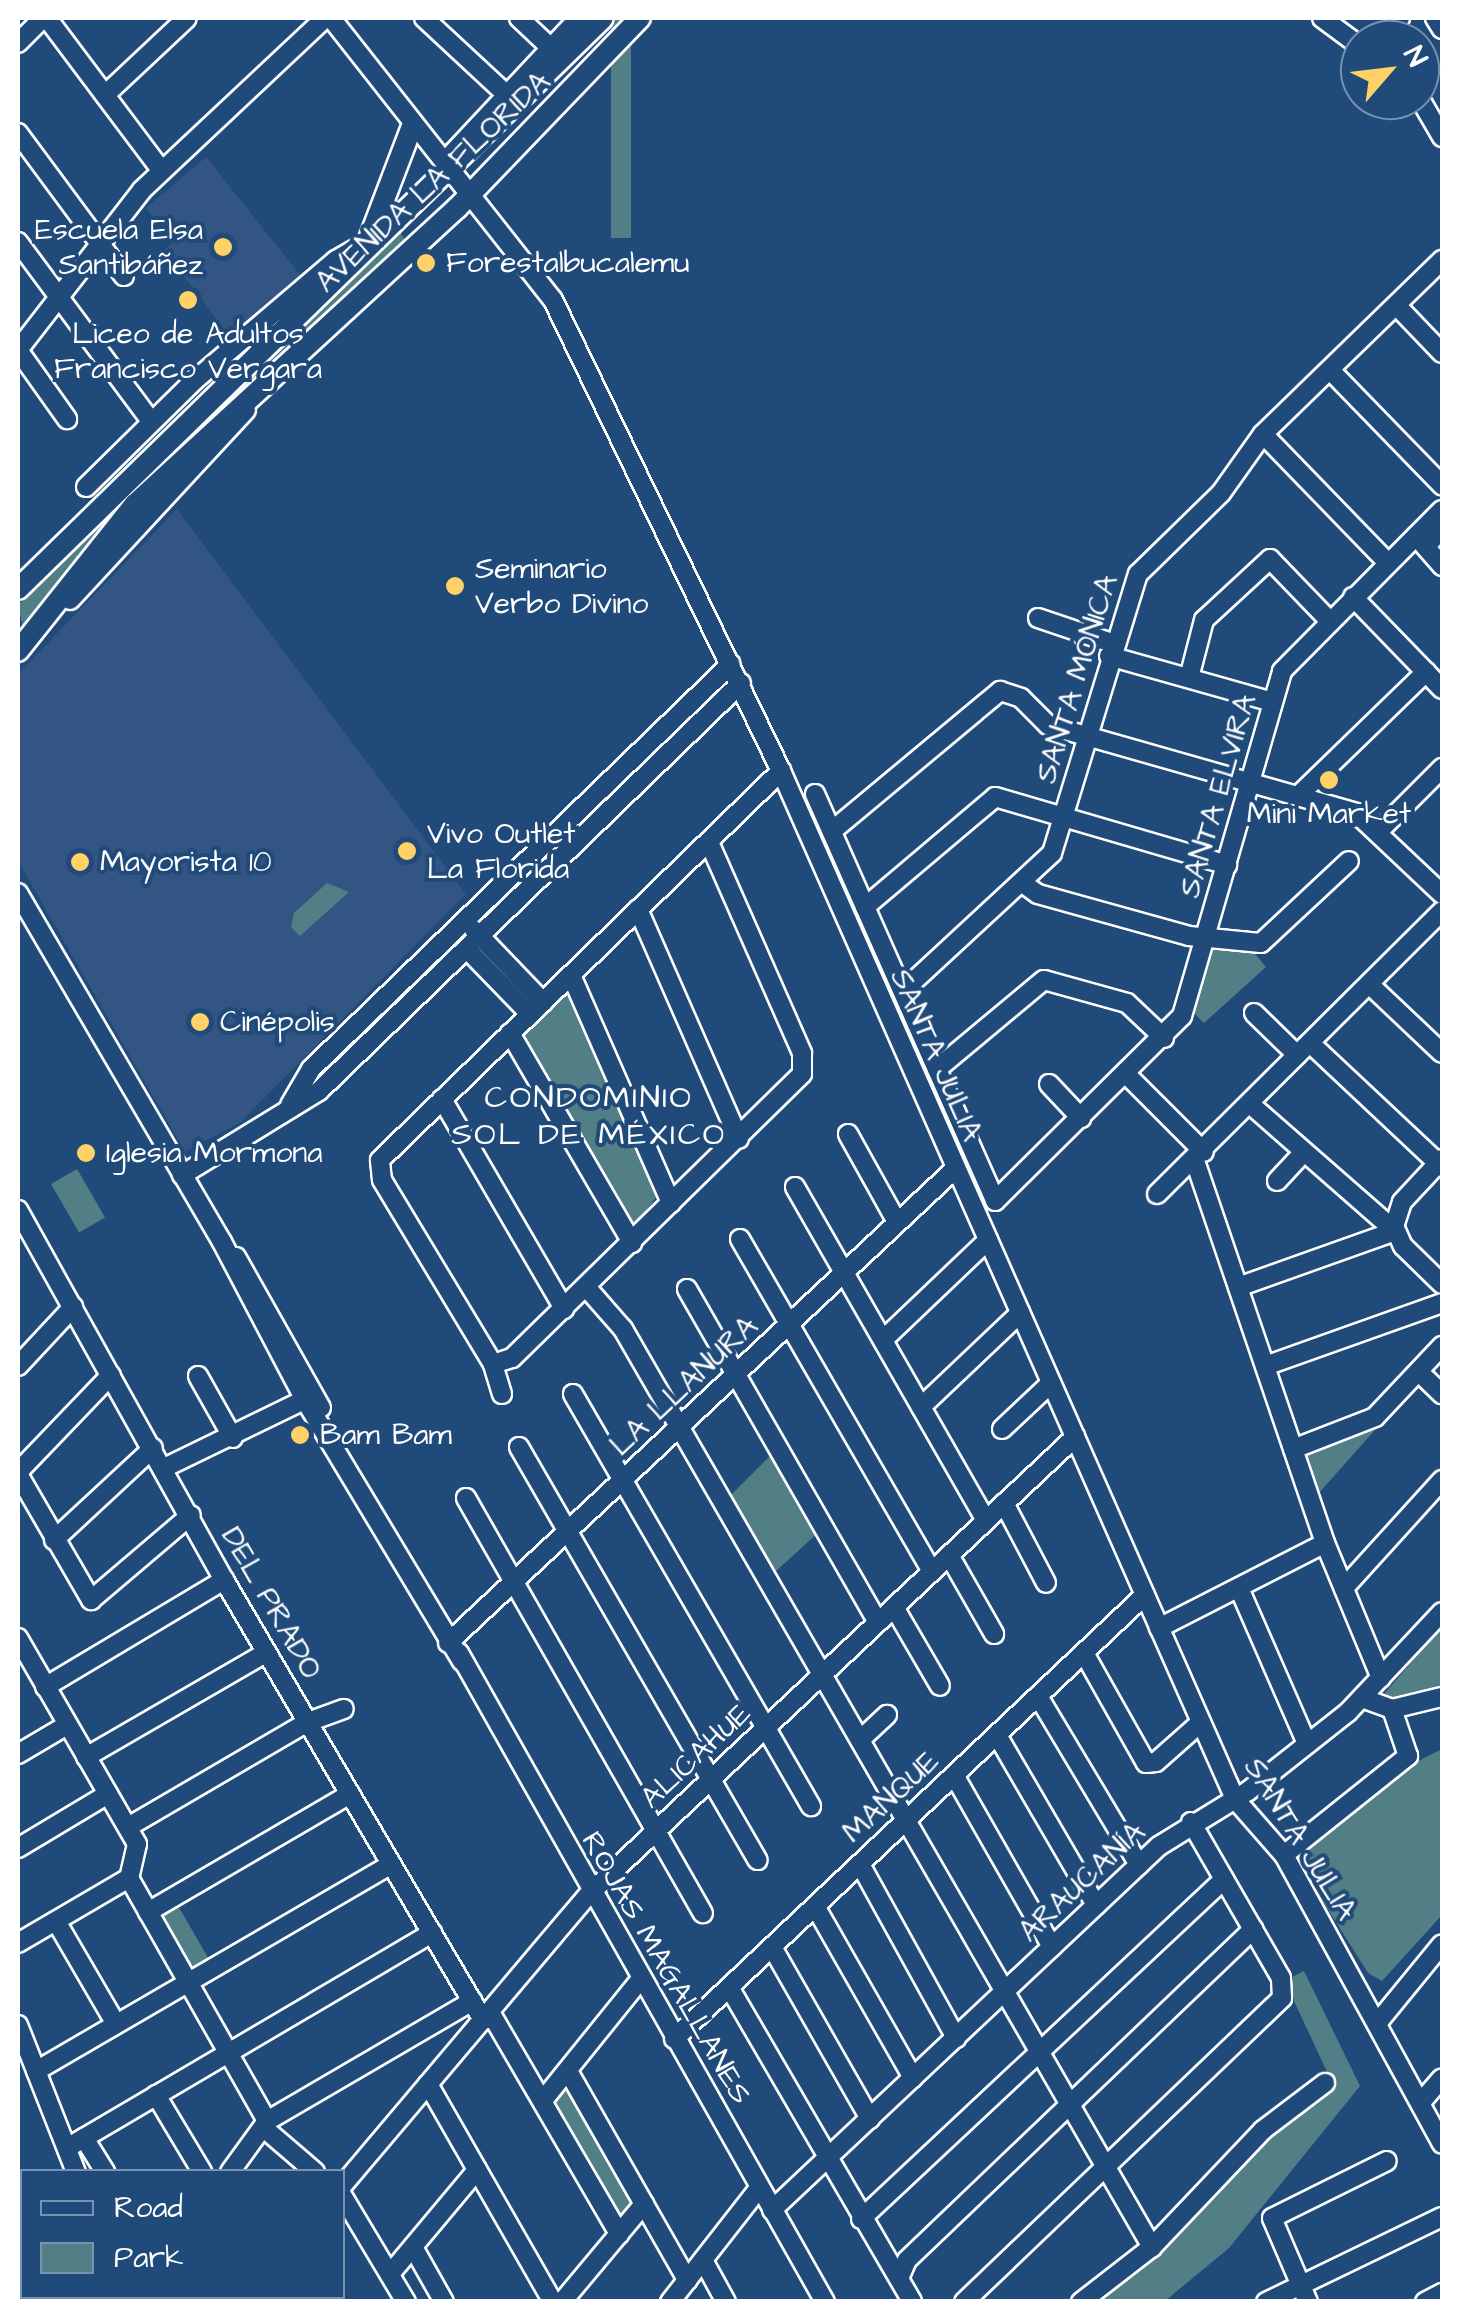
<!DOCTYPE html>
<meta charset="utf-8">
<style>
body{margin:0}
#map{position:relative;width:1460px;height:2319px;overflow:hidden;background:#1f4a7a;font-family:"Architects Daughter",sans-serif}
div>[style]{position:absolute}
[style*='--x']{left:calc(var(--x)*1px);top:calc(var(--y)*1px);width:calc(var(--w)*1px);rotate:calc(var(--a)*1deg)}
.built>*{inset:0;background:#335584}
.green>*{inset:0;background:#527e86;transform-origin:0 0}
.roads{filter:drop-shadow(2px 0 #fff) drop-shadow(-2px 0 #fff) drop-shadow(0 2px #fff) drop-shadow(0 -2px #fff)}
.minor>*{height:18px;margin:-9px;padding:0 9px;transform-origin:9px;border-radius:9px;background:#1f4a7a}
.major>*{height:20px;margin:-10px;padding:0 10px;transform-origin:10px;border-radius:10px;background:#1f4a7a}
.dots>*{width:28px;height:28px;translate:-50% -50%;box-sizing:border-box;border:5px solid #1f4a7a;border-radius:50%}
span{translate:-50% -50%;white-space:nowrap;text-align:center;line-height:1.15;-webkit-text-stroke:8px #1f4a7a;paint-order:stroke}
.street-label{font-size:30px;color:#fff}
.poi-label{font-size:30px;color:#fff}
.right{translate:-100% -50%;text-align:right}
.left{translate:0 -50%;text-align:left}
.neighbourhood-label{font-size:32px;color:#fff;letter-spacing:2.5px}
.frame{position:absolute;inset:0;border:20px solid #fff;pointer-events:none}
.legend{position:absolute;left:20px;top:2169px;width:325px;height:130px;box-sizing:border-box;background:#1f4a7a;border:2px solid #7992af;margin:0;padding:12px 18px;list-style:none;font-size:30px;color:#fff}
.legend li{display:flex;align-items:center;gap:20px;height:50px}
.legend b{width:50px;border:2px solid #7992af}
.north{position:absolute;left:1340px;top:20px;width:100px;height:100px;box-sizing:border-box;background:#1f4a7a;border:2px solid #7992af;border-radius:50%;rotate:62deg;font-size:28px;font-weight:700;line-height:40px;text-align:center;color:#fff}
.north::after{content:'';display:block;margin:auto;width:35px;height:45px;background:#ffd166;clip-path:polygon(50% 0,100% 100%,50% 72%,0 100%)}
</style>
<div id="map">
<div class="built">
<i style="clip-path:polygon(206px 157px,301px 276px,230px 337px,164px 250px,172px 243px,146px 208px)"></i>
<i style="clip-path:polygon(177px 509px,466px 894px,241px 1122px,185px 1152px,18px 861px,18px 674px)"></i>
</div>
<div class="green">
<i style="left:611px;top:18px;width:20px;height:220px"></i>
<i style="clip-path:polygon(398px 228px,408px 245px,110px 522px,24px 633px,18px 605px)"></i>
<i style="clip-path:polygon(722px 683px,725px 686px,475px 926px,479px 915px)"></i>
<i style="clip-path:polygon(327px 883px,349px 892px,300px 936px,291px 927px,294px 913px)"></i>
<i style="clip-path:polygon(1212px 944px,1250px 948px,1266px 967px,1204px 1023px,1194px 1013px)"></i>
<i style="clip-path:polygon(570px 996px,658px 1195px,637px 1222px,629px 1221px,523px 1034px,560px 997px)"></i>
<i style="left:77px;top:1169px;width:56px;height:30px;rotate:60deg"></i>
<i style="clip-path:polygon(1373px 1425px,1374px 1431px,1318px 1494px,1304px 1452px)"></i>
<i style="clip-path:polygon(776px 1450px,821px 1530px,774px 1573px,729px 1497px)"></i>
<i style="clip-path:polygon(1442px 1627px,1442px 1690px,1401px 1702px,1383px 1695px)"></i>
<i style="clip-path:polygon(1442px 1749px,1442px 1915px,1382px 1981px,1368px 1973px,1293px 1854px,1387px 1777px)"></i>
<i style="left:177px;top:1904px;width:69px;height:23px;rotate:60deg"></i>
<i style="clip-path:polygon(1304px 1971px,1360px 2086px,1229px 2248px,1165px 2301px,1088px 2302px,1302px 2100px,1316px 2105px,1335px 2089px,1294px 2001px,1290px 1978px)"></i>
<i style="clip-path:polygon(567px 2086px,633px 2208px,620px 2221px,552px 2106px)"></i>
</div>
<div class="roads">
<div class="minor">
<i style="--x:47;--y:18;--w:191;--a:53.1"></i>
<i style="--x:331;--y:18;--w:359;--a:51.8"></i>
<i style="--x:553;--y:300;--w:523;--a:64.17"></i>
<i style="--x:781;--y:771;--w:1124;--a:66.17"></i>
<i style="--x:1235;--y:1799;--w:74;--a:48.8"></i>
<i style="--x:1284;--y:1855;--w:329;--a:61.3"></i>
<i style="--x:424;--y:18;--w:113;--a:42.9"></i>
<i style="--x:519;--y:18;--w:44;--a:43.2"></i>
<i style="--x:1322;--y:18;--w:47;--a:36.4"></i>
<i style="--x:1435;--y:18;--w:13;--a:58"></i>
<i style="--x:1385;--y:40;--w:27;--a:-56"></i>
<i style="--x:18;--y:43;--w:35;--a:-45"></i>
<i style="--x:105;--y:95;--w:112;--a:-43.2"></i>
<i style="--x:1420;--y:99;--w:44;--a:59.9"></i>
<i style="--x:18;--y:133;--w:178;--a:53.5"></i>
<i style="--x:450;--y:156;--w:189;--a:-46.9"></i>
<i style="--x:18;--y:242;--w:223;--a:53.4"></i>
<i style="--x:1397;--y:306;--w:65;--a:46.2"></i>
<i style="--x:18;--y:350;--w:202;--a:-52.2"></i>
<i style="--x:142;--y:190;--w:251;--a:-43.2"></i>
<i style="--x:18;--y:350;--w:85;--a:54.6"></i>
<i style="--x:1330;--y:370;--w:161;--a:45.8"></i>
<i style="--x:1263;--y:434;--w:180;--a:45.9"></i>
<i style="--x:86;--y:487;--w:153;--a:-44.5"></i>
<i style="--x:195;--y:380;--w:185;--a:-40.4"></i>
<i style="--x:336;--y:260;--w:38;--a:-30"></i>
<i style="--x:1416;--y:536;--w:40;--a:49"></i>
<i style="--x:1426;--y:546;--w:23;--a:-47"></i>
<i style="--x:1353;--y:597;--w:128;--a:45.9"></i>
<i style="--x:70;--y:600;--w:259;--a:-47.2"></i>
<i style="--x:1038;--y:618;--w:78;--a:18.7"></i>
<i style="--x:1109;--y:656;--w:170;--a:15.7"></i>
<i style="--x:1189;--y:678;--w:60;--a:-75.5"></i>
<i style="--x:1204;--y:620;--w:90;--a:-42.7"></i>
<i style="--x:1270;--y:559;--w:85;--a:46"></i>
<i style="--x:815;--y:794;--w:445;--a:66.1"></i>
<i style="--x:995;--y:1201;--w:263;--a:-44.7"></i>
<i style="--x:1182;--y:1016;--w:359;--a:-73.8"></i>
<i style="--x:1282;--y:671;--w:227;--a:-45.2"></i>
<i style="--x:1299;--y:795;--w:177;--a:-44.1"></i>
<i style="--x:1380;--y:830;--w:88;--a:-45"></i>
<i style="--x:832;--y:831;--w:219;--a:-39.8"></i>
<i style="--x:1000;--y:691;--w:22;--a:18"></i>
<i style="--x:1021;--y:698;--w:38;--a:45"></i>
<i style="--x:1048;--y:725;--w:320;--a:15.9"></i>
<i style="--x:1356;--y:813;--w:118;--a:43.3"></i>
<i style="--x:1024;--y:884;--w:17;--a:36"></i>
<i style="--x:1038;--y:894;--w:157;--a:15.5"></i>
<i style="--x:1189;--y:936;--w:72;--a:5.6"></i>
<i style="--x:1261;--y:943;--w:120;--a:-43"></i>
<i style="--x:18;--y:893;--w:404;--a:59.7"></i>
<i style="--x:222;--y:1242;--w:178;--a:62.3"></i>
<i style="--x:305;--y:1400;--w:305;--a:59"></i>
<i style="--x:865;--y:907;--w:170;--a:-40.2"></i>
<i style="--x:995;--y:797;--w:242;--a:16.3"></i>
<i style="--x:638;--y:909;--w:251;--a:66.3"></i>
<i style="--x:474;--y:930;--w:100;--a:46.2"></i>
<i style="--x:467;--y:949;--w:91;--a:45.9"></i>
<i style="--x:571;--y:975;--w:249;--a:66.3"></i>
<i style="--x:1369;--y:984;--w:100;--a:43.4"></i>
<i style="--x:903;--y:991;--w:203;--a:-42.8"></i>
<i style="--x:1052;--y:853;--w:292;--a:-72.9"></i>
<i style="--x:1138;--y:574;--w:116;--a:-44.3"></i>
<i style="--x:1221;--y:493;--w:72;--a:-54.6"></i>
<i style="--x:1263;--y:434;--w:250;--a:-44.2"></i>
<i style="--x:1254;--y:1013;--w:60;--a:44.3"></i>
<i style="--x:510;--y:1033;--w:243;--a:59.8"></i>
<i style="--x:1310;--y:1043;--w:181;--a:43.2"></i>
<i style="--x:937;--y:1069;--w:139;--a:-39.8"></i>
<i style="--x:1044;--y:980;--w:86;--a:15.5"></i>
<i style="--x:1127;--y:1003;--w:51;--a:43.4"></i>
<i style="--x:1126;--y:1074;--w:110;--a:45"></i>
<i style="--x:1049;--y:1084;--w:47;--a:46.7"></i>
<i style="--x:442;--y:1099;--w:243;--a:59.8"></i>
<i style="--x:1250;--y:1104;--w:193;--a:41.2"></i>
<i style="--x:290;--y:1105;--w:42;--a:-59.7"></i>
<i style="--x:311;--y:1069;--w:583;--a:-43.96"></i>
<i style="--x:848;--y:1134;--w:101;--a:60.9"></i>
<i style="--x:1442;--y:1159;--w:59;--a:132.9"></i>
<i style="--x:1402;--y:1202;--w:25;--a:108"></i>
<i style="--x:1394;--y:1226;--w:22;--a:66"></i>
<i style="--x:1403;--y:1246;--w:54;--a:44.3"></i>
<i style="--x:1195;--y:1161;--w:404;--a:71.2"></i>
<i style="--x:1325;--y:1543;--w:146;--a:67.5"></i>
<i style="--x:182;--y:1175;--w:161;--a:-31.5"></i>
<i style="--x:319;--y:1091;--w:587;--a:-44.03"></i>
<i style="--x:1277;--y:1181;--w:38;--a:-47"></i>
<i style="--x:795;--y:1187;--w:384;--a:60.2"></i>
<i style="--x:1157;--y:1194;--w:402;--a:-44.8"></i>
<i style="--x:18;--y:1210;--w:423;--a:60.9"></i>
<i style="--x:224;--y:1580;--w:511;--a:59.52"></i>
<i style="--x:740;--y:1239;--w:384;--a:60"></i>
<i style="--x:236;--y:1257;--w:173;--a:60.6"></i>
<i style="--x:1238;--y:1287;--w:167;--a:-19.6"></i>
<i style="--x:587;--y:1288;--w:55;--a:48.7"></i>
<i style="--x:623;--y:1329;--w:1060;--a:60.05"></i>
<i style="--x:687;--y:1289;--w:384;--a:60.2"></i>
<i style="--x:883;--y:1340;--w:145;--a:-43.6"></i>
<i style="--x:493;--y:1364;--w:20;--a:-18"></i>
<i style="--x:512;--y:1358;--w:406;--a:-44.4"></i>
<i style="--x:802;--y:1074;--w:21;--a:-90"></i>
<i style="--x:802;--y:1053;--w:231;--a:-113.8"></i>
<i style="--x:18;--y:1366;--w:81;--a:-47"></i>
<i style="--x:1265;--y:1366;--w:188;--a:-19.6"></i>
<i style="--x:1419;--y:1372;--w:32;--a:44"></i>
<i style="--x:198;--y:1376;--w:71;--a:60.6"></i>
<i style="--x:502;--y:1394;--w:31;--a:-107"></i>
<i style="--x:493;--y:1364;--w:215;--a:-121.1"></i>
<i style="--x:382;--y:1180;--w:20;--a:-96"></i>
<i style="--x:380;--y:1160;--w:559;--a:-44.13"></i>
<i style="--x:573;--y:1394;--w:476;--a:60"></i>
<i style="--x:921;--y:1407;--w:137;--a:-43.5"></i>
<i style="--x:1002;--y:1429;--w:67;--a:-43.2"></i>
<i style="--x:519;--y:1447;--w:477;--a:60"></i>
<i style="--x:1293;--y:1449;--w:88;--a:-21.3"></i>
<i style="--x:1375;--y:1417;--w:98;--a:-46.7"></i>
<i style="--x:164;--y:1468;--w:165;--a:-25.9"></i>
<i style="--x:18;--y:1472;--w:134;--a:-46.2"></i>
<i style="--x:18;--y:1474;--w:146;--a:59.9"></i>
<i style="--x:91;--y:1600;--w:131;--a:-40.4"></i>
<i style="--x:466;--y:1498;--w:478;--a:60.3"></i>
<i style="--x:1004;--y:1503;--w:90;--a:62.3"></i>
<i style="--x:54;--y:1540;--w:135;--a:-42.9"></i>
<i style="--x:949;--y:1555;--w:91;--a:60.3"></i>
<i style="--x:1239;--y:1588;--w:170;--a:66.4"></i>
<i style="--x:1344;--y:1588;--w:146;--a:-47.8"></i>
<i style="--x:894;--y:1607;--w:91;--a:59.8"></i>
<i style="--x:1159;--y:1628;--w:186;--a:-27.1"></i>
<i style="--x:18;--y:1638;--w:238;--a:60"></i>
<i style="--x:137;--y:1844;--w:35;--a:103"></i>
<i style="--x:129;--y:1878;--w:279;--a:60.4"></i>
<i style="--x:448;--y:1643;--w:695;--a:-43.08"></i>
<i style="--x:459;--y:1653;--w:745;--a:60.58"></i>
<i style="--x:1084;--y:1653;--w:126;--a:60.6"></i>
<i style="--x:1146;--y:1763;--w:10;--a:-6"></i>
<i style="--x:1156;--y:1762;--w:60;--a:-41.6"></i>
<i style="--x:45;--y:1687;--w:209;--a:-30.9"></i>
<i style="--x:1038;--y:1696;--w:197;--a:59.1"></i>
<i style="--x:1362;--y:1698;--w:32;--a:20"></i>
<i style="--x:1392;--y:1709;--w:51;--a:-13.5"></i>
<i style="--x:997;--y:1735;--w:197;--a:59.8"></i>
<i style="--x:860;--y:1740;--w:37;--a:-43"></i>
<i style="--x:18;--y:1754;--w:57;--a:-30.6"></i>
<i style="--x:86;--y:1757;--w:209;--a:-30.1"></i>
<i style="--x:954;--y:1775;--w:198;--a:60.3"></i>
<i style="--x:128;--y:1827;--w:208;--a:-30.3"></i>
<i style="--x:308;--y:1722;--w:38;--a:-20"></i>
<i style="--x:18;--y:1848;--w:105;--a:-31"></i>
<i style="--x:1284;--y:1855;--w:159;--a:-38.6"></i>
<i style="--x:1408;--y:1756;--w:50;--a:-108.8"></i>
<i style="--x:860;--y:1864;--w:199;--a:61.1"></i>
<i style="--x:815;--y:1906;--w:198;--a:60.3"></i>
<i style="--x:148;--y:1912;--w:234;--a:-30.3"></i>
<i style="--x:56;--y:1921;--w:119;--a:59.8"></i>
<i style="--x:18;--y:1943;--w:129;--a:-30.4"></i>
<i style="--x:772;--y:1947;--w:198;--a:60.3"></i>
<i style="--x:729;--y:1987;--w:364;--a:59.8"></i>
<i style="--x:490;--y:2012;--w:257;--a:59.8"></i>
<i style="--x:1379;--y:2021;--w:99;--a:-50.7"></i>
<i style="--x:18;--y:2025;--w:158;--a:68.5"></i>
<i style="--x:674;--y:2039;--w:647;--a:-43.31"></i>
<i style="--x:36;--y:2071;--w:411;--a:-30.2"></i>
<i style="--x:568;--y:2071;--w:241;--a:60.3"></i>
<i style="--x:428;--y:2084;--w:251;--a:60.2"></i>
<i style="--x:156;--y:2095;--w:90;--a:59.1"></i>
<i style="--x:544;--y:2099;--w:153;--a:-51.1"></i>
<i style="--x:1422;--y:2101;--w:30;--a:-49"></i>
<i style="--x:267;--y:2121;--w:238;--a:-30.3"></i>
<i style="--x:265;--y:2129;--w:66;--a:40.7"></i>
<i style="--x:84;--y:2138;--w:40;--a:58"></i>
<i style="--x:67;--y:2148;--w:424;--a:-30.5"></i>
<i style="--x:230;--y:2172;--w:63;--a:-54"></i>
<i style="--x:342;--y:2186;--w:384;--a:-49.8"></i>
<i style="--x:590;--y:1893;--w:666;--a:-43.23"></i>
<i style="--x:342;--y:2195;--w:125;--a:59.1"></i>
<i style="--x:772;--y:2210;--w:531;--a:-43.25"></i>
<i style="--x:1159;--y:1846;--w:105;--a:-31.7"></i>
<i style="--x:1248;--y:1791;--w:127;--a:-38.3"></i>
<i style="--x:1348;--y:1712;--w:137;--a:-46.8"></i>
<i style="--x:861;--y:2219;--w:497;--a:-43.1"></i>
<i style="--x:413;--y:2247;--w:63;--a:60.6"></i>
<i style="--x:18;--y:2250;--w:13;--a:72"></i>
<i style="--x:703;--y:2260;--w:48;--a:61.3"></i>
<i style="--x:390;--y:2274;--w:136;--a:-50.1"></i>
<i style="--x:901;--y:2274;--w:15;--a:-67"></i>
<i style="--x:907;--y:2260;--w:479;--a:-43.7"></i>
<i style="--x:36;--y:2296;--w:6;--a:72"></i>
<i style="--x:129;--y:2296;--w:6;--a:81"></i>
<i style="--x:296;--y:2296;--w:7;--a:63"></i>
<i style="--x:245;--y:2302;--w:7;--a:-56"></i>
<i style="--x:562;--y:2302;--w:128;--a:-50.1"></i>
<i style="--x:670;--y:2302;--w:145;--a:-52"></i>
<i style="--x:964;--y:2302;--w:440;--a:-43.7"></i>
<i style="--x:1282;--y:1998;--w:20;--a:-93"></i>
<i style="--x:1281;--y:1978;--w:180;--a:-120"></i>
<i style="--x:1081;--y:2302;--w:90;--a:-37.8"></i>
<i style="--x:1152;--y:2247;--w:161;--a:-46.5"></i>
<i style="--x:1263;--y:2130;--w:78;--a:-37.2"></i>
<i style="--x:1266;--y:2302;--w:195;--a:-25.8"></i>
<i style="--x:1308;--y:2302;--w:91;--a:-113.2"></i>
<i style="--x:1272;--y:2218;--w:128;--a:-26.4"></i>
<i style="--x:1425;--y:2302;--w:19;--a:-28"></i>
</div>
<div class="major">
<i style="--x:369;--y:239;--w:123;--a:-69.1"></i>
<i style="--x:18;--y:589;--w:817;--a:-44.31"></i>
<i style="--x:18;--y:651;--w:188;--a:-51.5"></i>
<i style="--x:135;--y:504;--w:437;--a:-42.6"></i>
<i style="--x:457;--y:208;--w:264;--a:-46.1"></i>
</div>
</div>
<div class="dots">
<i style="left:223px;top:247px;background:#ffd166"></i>
<i style="left:426px;top:263px;background:#ffd166"></i>
<i style="left:188px;top:300px;background:#ffd166"></i>
<i style="left:455px;top:586px;background:#ffd166"></i>
<i style="left:1329px;top:780px;background:#ffd166"></i>
<i style="left:407px;top:851px;background:#ffd166"></i>
<i style="left:80px;top:862px;background:#ffd166"></i>
<i style="left:200px;top:1022px;background:#ffd166"></i>
<i style="left:86px;top:1153px;background:#ffd166"></i>
<i style="left:300px;top:1435px;background:#ffd166"></i>
</div>
<div class="street-label">
<span style="left:433px;top:182px;rotate:-43deg">AVENIDA LA FLORIDA</span>
<span style="left:1077px;top:679px;rotate:-73deg">SANTA MÓNICA</span>
<span style="left:1218px;top:796px;rotate:-74deg">SANTA ELVIRA</span>
<span style="left:936px;top:1055px;rotate:66deg">SANTA JULIA</span>
<span style="left:684px;top:1386px;rotate:-43deg">LA LLANURA</span>
<span style="left:271px;top:1603px;rotate:60deg">DEL PRADO</span>
<span style="left:696px;top:1756px;rotate:-43deg">ALICAHUE</span>
<span style="left:891px;top:1797px;rotate:-43deg">MANQUE</span>
<span style="left:1300px;top:1839px;rotate:58deg">SANTA JULIA</span>
<span style="left:1082px;top:1882px;rotate:-43deg">ARAUCANÍA</span>
<span style="left:666px;top:1968px;rotate:60deg">ROJAS MAGALLANES</span>
</div>
<div class="poi-label">
<span class="right" style="left:203px;top:247px">Escuela Elsa<br>Santibáñez</span>
<span class="left" style="left:446px;top:263px">Forestalbucalemu</span>
<span style="left:188px;top:351px">Liceo de Adultos<br>Francisco Vergara</span>
<span class="left" style="left:475px;top:586px">Seminario<br>Verbo Divino</span>
<span style="left:1329px;top:814px">Mini Market</span>
<span class="left" style="left:427px;top:851px">Vivo Outlet<br>La Florida</span>
<span class="left" style="left:100px;top:862px">Mayorista 10</span>
<span class="left" style="left:220px;top:1022px">Cinépolis</span>
<span class="left" style="left:106px;top:1153px">Iglesia Mormona</span>
<span class="left" style="left:320px;top:1435px">Bam Bam</span>
</div>
<div class="neighbourhood-label">
<span style="left:589px;top:1117px">CONDOMINIO<br>SOL DE MÉXICO</span>
</div>
<div class="frame"></div>
<ul class="legend">
<li><b style="height:12px;background:#1f4a7a"></b>Road</li>
<li><b style="height:28px;background:#527e86"></b>Park</li>
</ul>
<div class="north">N</div>
</div>
